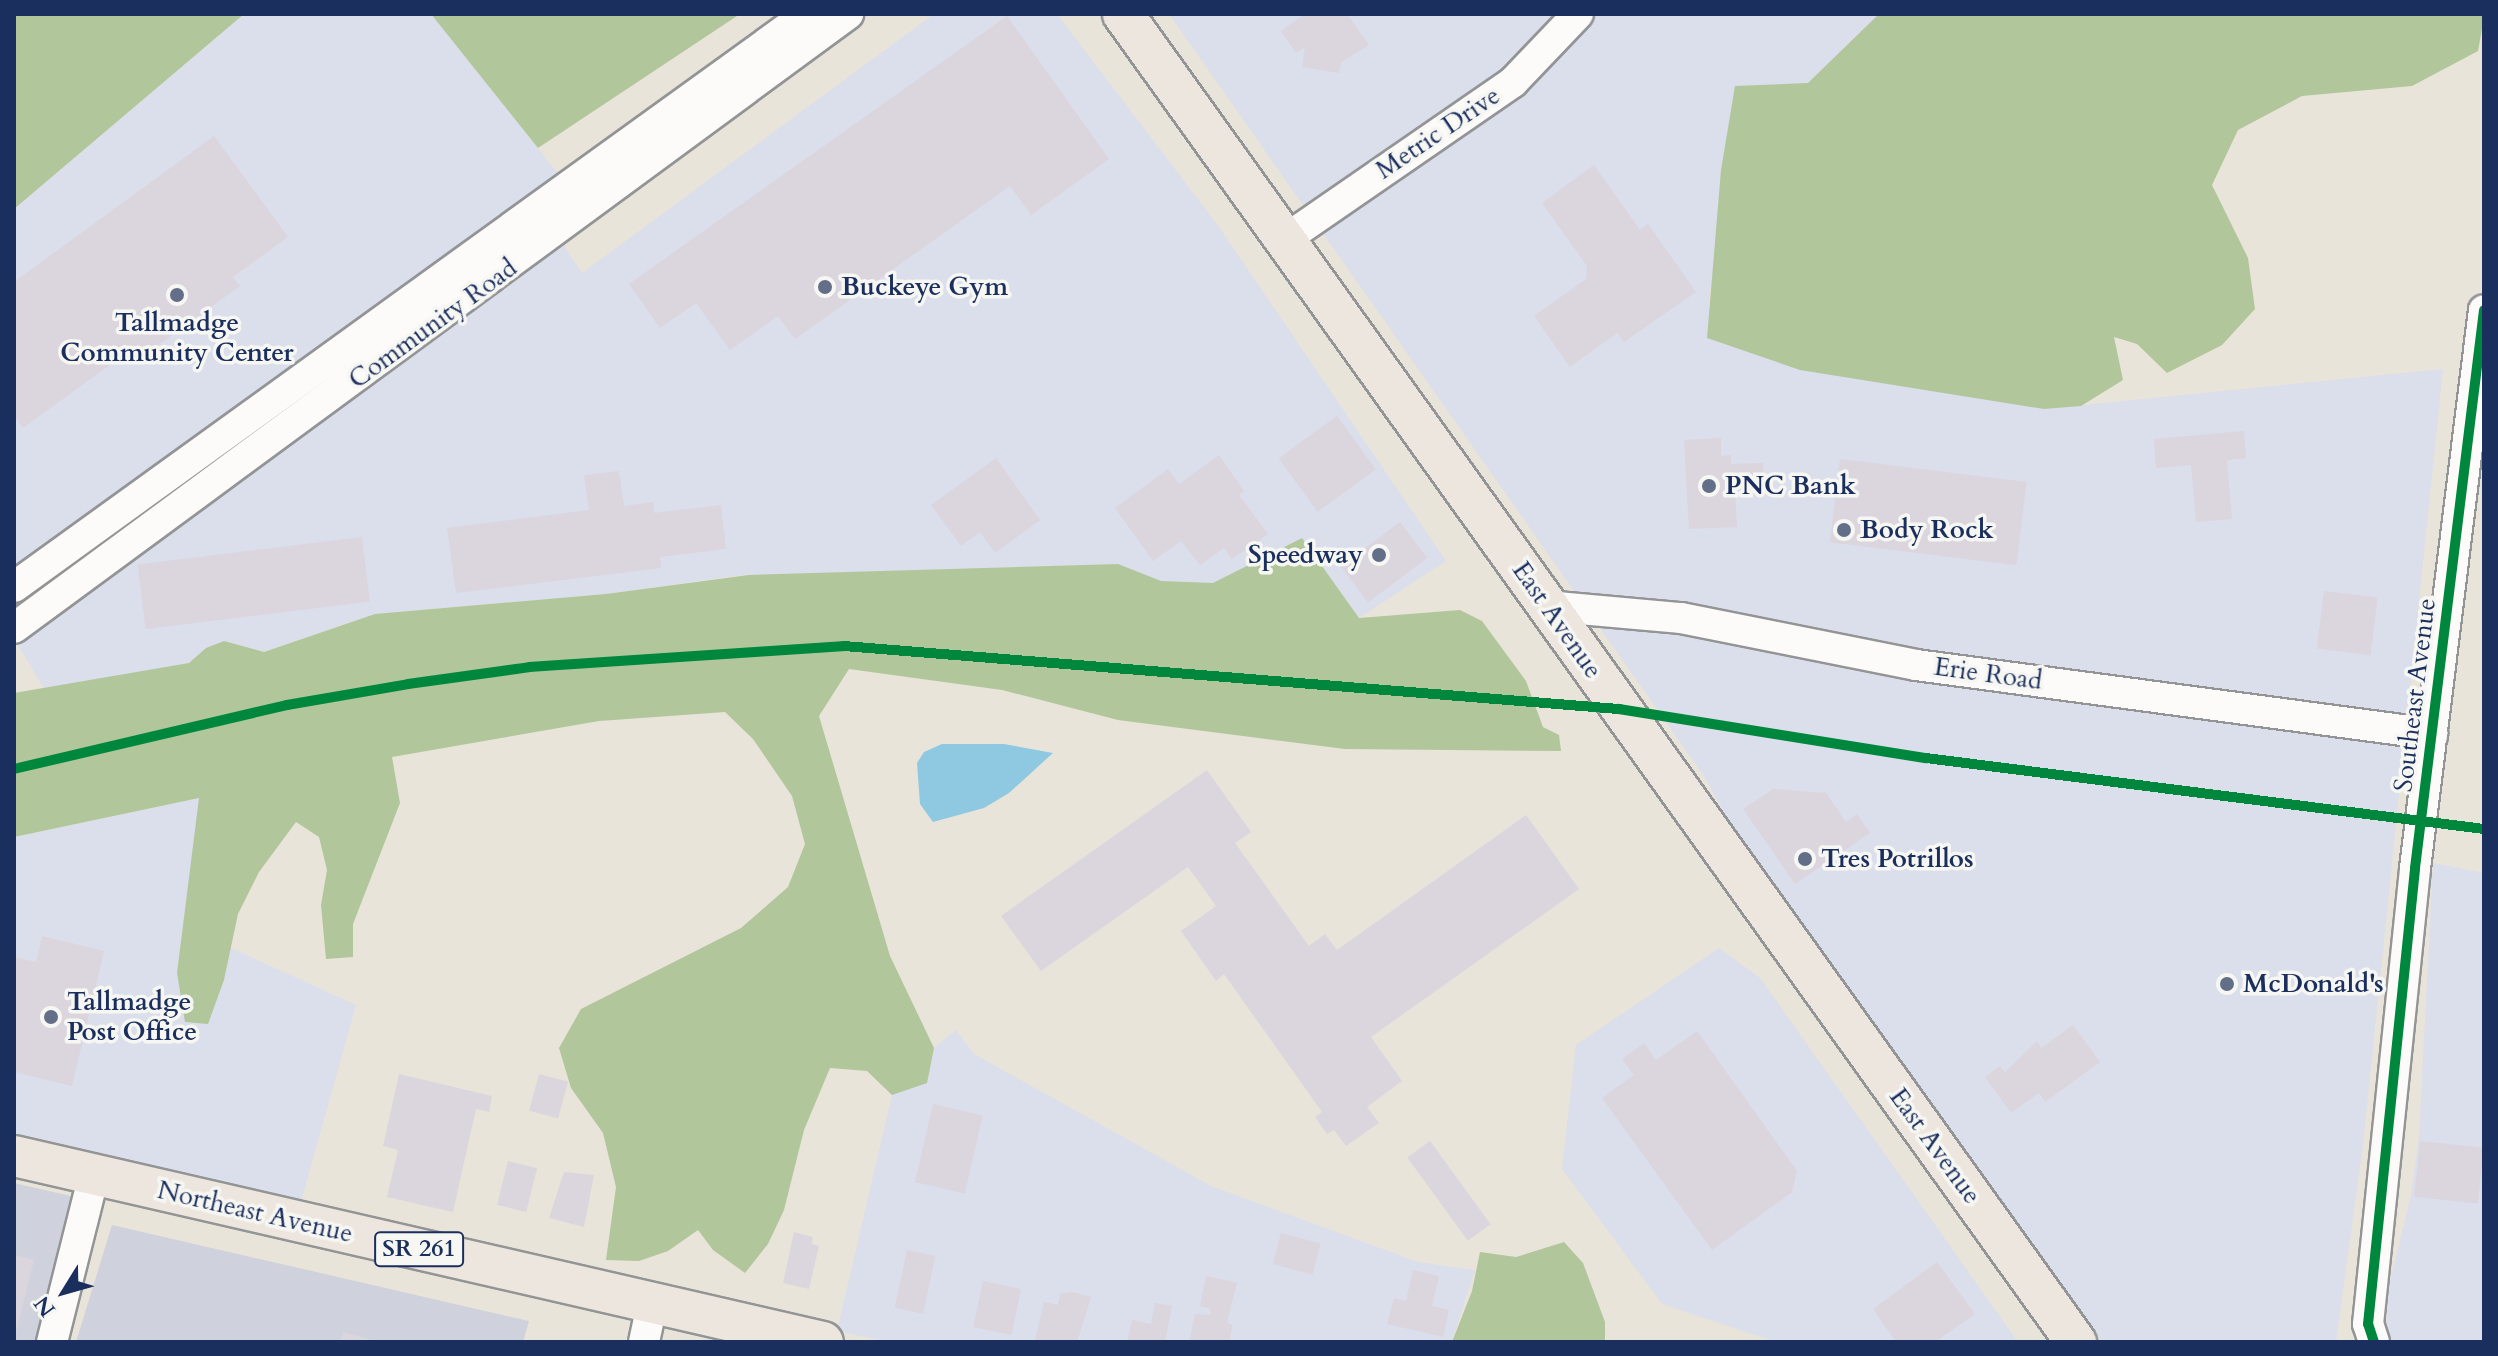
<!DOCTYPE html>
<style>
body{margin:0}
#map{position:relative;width:2498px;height:1356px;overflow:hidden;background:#e9e4d9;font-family:Cardo,serif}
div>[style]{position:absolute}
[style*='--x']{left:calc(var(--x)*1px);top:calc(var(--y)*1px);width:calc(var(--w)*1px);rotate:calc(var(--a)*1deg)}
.built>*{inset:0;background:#dbdeeb}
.industrial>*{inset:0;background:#cfd2dc}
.forest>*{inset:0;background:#b1c69a}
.water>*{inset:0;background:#8fc9e1}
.building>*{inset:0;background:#dbd5de;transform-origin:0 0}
.roads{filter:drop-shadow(2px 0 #939495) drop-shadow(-2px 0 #939495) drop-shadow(0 2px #939495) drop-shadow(0 -2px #939495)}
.minor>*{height:30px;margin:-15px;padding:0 15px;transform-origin:15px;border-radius:15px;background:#fcfbf9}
.major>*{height:40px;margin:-20px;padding:0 20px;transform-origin:20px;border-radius:20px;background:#ede6de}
.cycleway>*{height:10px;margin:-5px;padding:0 5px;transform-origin:5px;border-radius:5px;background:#00873e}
.dots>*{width:22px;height:22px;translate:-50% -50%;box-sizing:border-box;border:4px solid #f6f6f2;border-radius:50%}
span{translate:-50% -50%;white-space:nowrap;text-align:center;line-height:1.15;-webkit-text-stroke:7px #f6f6f2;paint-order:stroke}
.shield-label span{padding:2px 6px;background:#f6f6f2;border:2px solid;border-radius:6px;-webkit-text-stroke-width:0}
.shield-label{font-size:24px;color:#1b2f5e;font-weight:700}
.street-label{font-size:26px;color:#1b2f5e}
.poi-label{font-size:26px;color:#1b2f5e;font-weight:700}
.left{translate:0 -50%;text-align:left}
.right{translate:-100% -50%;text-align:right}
.frame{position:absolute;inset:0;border:16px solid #1b2f5e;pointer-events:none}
.north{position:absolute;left:24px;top:1252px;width:80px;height:80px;-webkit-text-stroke:6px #f6f6f2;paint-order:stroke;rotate:233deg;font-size:22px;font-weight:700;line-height:32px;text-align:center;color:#1b2f5e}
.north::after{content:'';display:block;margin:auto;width:28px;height:36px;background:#1b2f5e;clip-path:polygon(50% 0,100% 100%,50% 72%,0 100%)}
</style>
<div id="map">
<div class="built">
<i style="clip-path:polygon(244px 14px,431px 14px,563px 180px,14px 580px,14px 209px)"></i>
<i style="clip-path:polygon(934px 14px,1057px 14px,1219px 227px,1446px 561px,1359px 618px,1312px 556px,1154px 599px,1117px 564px,735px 576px,606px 594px,375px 614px,263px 652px,224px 641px,206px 648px,189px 663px,45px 690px,14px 639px,563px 244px,582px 273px)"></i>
<i style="clip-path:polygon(1169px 14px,1894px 14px,1710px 288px,1708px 338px,2044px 409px,2443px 369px,2363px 1145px,2336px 1342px,2102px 1342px,1727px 818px,1706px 779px)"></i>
<i style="clip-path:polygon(200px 798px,177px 973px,224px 980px,231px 948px,356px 1005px,299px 1209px,14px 1140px,14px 837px)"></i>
<i style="clip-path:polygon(2433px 863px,2484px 873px,2484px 1342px,2388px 1342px,2385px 1335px,2389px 1286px,2411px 1195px,2419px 1137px)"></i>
<i style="clip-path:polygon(1719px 948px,1760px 978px,2018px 1342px,1776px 1342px,1662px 1304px,1562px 1169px,1576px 1045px)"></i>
<i style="clip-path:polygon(956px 1030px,974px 1054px,1211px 1186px,1418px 1262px,1475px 1270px,1452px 1342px,888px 1342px,837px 1331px,892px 1095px,926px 1083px,934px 1048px)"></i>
</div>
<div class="industrial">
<i style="clip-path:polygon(14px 1183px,75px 1197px,35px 1342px,14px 1342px)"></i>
<i style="clip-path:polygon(112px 1225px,529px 1321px,523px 1342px,76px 1342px)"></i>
</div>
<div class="forest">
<i style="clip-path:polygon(14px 14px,244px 14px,14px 209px)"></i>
<i style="clip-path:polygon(431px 14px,740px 14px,538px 148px)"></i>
<i style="clip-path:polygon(1879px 14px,2484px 14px,2484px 18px,2478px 51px,2412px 86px,2302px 96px,2238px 130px,2212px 185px,2248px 258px,2255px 309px,2222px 345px,2167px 373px,2137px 344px,2114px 337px,2123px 380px,2081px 406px,2044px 409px,1800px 370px,1707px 338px,1721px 170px,1735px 86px,1808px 83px)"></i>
<i style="clip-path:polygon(1302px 538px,1359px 618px,1460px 610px,1482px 621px,1526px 681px,1543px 727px,1559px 735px,1561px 751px,1345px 749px,1118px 720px,1002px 690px,849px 669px,819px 716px,890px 956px,934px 1048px,927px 1083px,892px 1095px,867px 1071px,830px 1068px,804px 1130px,784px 1210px,768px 1244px,745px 1273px,713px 1250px,698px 1230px,668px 1251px,639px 1261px,606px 1260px,616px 1187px,603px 1133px,571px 1088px,559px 1048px,581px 1009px,741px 928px,788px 887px,805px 844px,792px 796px,753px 739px,725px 712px,599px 721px,392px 757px,400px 803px,353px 924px,353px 957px,326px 959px,321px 905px,327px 870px,319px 837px,296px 822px,259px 872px,238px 914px,224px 980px,208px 1024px,185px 1022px,177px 973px,199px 798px,14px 837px,14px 693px,189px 663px,206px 648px,224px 641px,264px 652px,375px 614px,606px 594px,749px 575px,1118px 564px,1161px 581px,1213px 583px)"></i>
<i style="clip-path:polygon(1564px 1242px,1583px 1263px,1605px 1322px,1605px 1342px,1452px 1342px,1472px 1291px,1480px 1252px,1516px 1257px)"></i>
</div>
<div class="water">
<i style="clip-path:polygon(942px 744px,1004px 744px,1053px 753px,1009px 793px,984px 808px,933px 822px,920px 804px,917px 763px,924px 752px)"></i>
</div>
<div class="building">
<i style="clip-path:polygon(1305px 14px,1347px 14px,1369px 45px,1341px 62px,1339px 73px,1302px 67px,1305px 47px,1296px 53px,1281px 31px)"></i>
<i style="clip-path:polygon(1007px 16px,1109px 159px,1031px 215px,1010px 186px,795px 339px,778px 316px,730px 350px,696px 303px,660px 328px,629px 284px)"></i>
<i style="clip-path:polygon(214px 136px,288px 237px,233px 277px,240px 286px,143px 356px,136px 346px,23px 428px,14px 416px,14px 282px)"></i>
<i style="clip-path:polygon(1594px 165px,1640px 230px,1648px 224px,1696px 292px,1624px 342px,1617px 333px,1570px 367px,1534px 316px,1586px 279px,1587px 266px,1542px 203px)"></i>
<i style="left:1337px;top:416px;width:66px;height:72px;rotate:54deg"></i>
<i style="clip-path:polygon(2244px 431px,2246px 458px,2227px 460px,2232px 519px,2196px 522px,2191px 465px,2156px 468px,2154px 439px)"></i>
<i style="clip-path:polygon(1721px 438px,1721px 456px,1731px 455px,1731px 464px,1763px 463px,1764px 491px,1735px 492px,1737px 527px,1689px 529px,1684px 440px)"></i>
<i style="clip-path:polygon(1219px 455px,1244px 491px,1239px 495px,1268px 534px,1232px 559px,1224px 548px,1200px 565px,1181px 541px,1153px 561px,1115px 508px,1168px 469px,1179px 484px)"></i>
<i style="clip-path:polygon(996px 458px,1040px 520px,995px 553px,980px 532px,961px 546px,931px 505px)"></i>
<i style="left:1840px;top:459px;width:188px;height:84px;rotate:7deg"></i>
<i style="clip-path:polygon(619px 471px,624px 506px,653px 502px,654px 513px,721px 505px,726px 549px,660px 557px,661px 568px,456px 593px,447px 528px,589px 510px,584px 475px)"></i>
<i style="left:1400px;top:522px;width:45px;height:74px;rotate:53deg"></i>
<i style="left:362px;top:537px;width:65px;height:226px;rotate:83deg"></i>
<i style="left:2324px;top:591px;width:54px;height:58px;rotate:7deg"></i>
<i style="clip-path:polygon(1207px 770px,1251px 832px,1235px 843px,1309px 946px,1325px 934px,1337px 950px,1526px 815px,1579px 889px,1371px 1037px,1402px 1081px,1367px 1107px,1379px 1123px,1346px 1146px,1334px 1130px,1327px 1134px,1315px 1117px,1322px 1112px,1224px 974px,1216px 981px,1181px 931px,1216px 906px,1188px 867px,1041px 971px,1001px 916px)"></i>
<i style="clip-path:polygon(1773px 789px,1826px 793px,1846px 822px,1857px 814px,1870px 833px,1795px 884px,1743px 809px)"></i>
<i style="clip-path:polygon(42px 936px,104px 951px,72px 1086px,14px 1072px,14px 957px,36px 962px)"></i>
<i style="clip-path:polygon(2073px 1025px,2100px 1062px,2045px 1102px,2039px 1093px,2011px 1113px,1985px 1077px,2000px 1066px,2005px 1072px,2037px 1041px,2041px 1048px)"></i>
<i style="clip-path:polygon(1697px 1031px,1797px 1171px,1792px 1192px,1712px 1250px,1602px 1098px,1634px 1075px,1622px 1059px,1644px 1043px,1656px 1060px)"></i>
<i style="clip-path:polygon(399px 1074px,492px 1096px,489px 1112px,476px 1109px,453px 1212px,387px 1197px,398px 1150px,383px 1146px)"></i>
<i style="left:539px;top:1074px;width:30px;height:38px;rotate:15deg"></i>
<i style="left:933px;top:1104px;width:51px;height:80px;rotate:13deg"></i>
<i style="left:1430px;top:1141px;width:103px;height:28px;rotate:54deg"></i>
<i style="left:2420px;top:1141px;width:64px;height:56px;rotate:6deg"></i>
<i style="left:508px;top:1161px;width:30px;height:45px;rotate:14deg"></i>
<i style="clip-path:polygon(564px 1172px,594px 1175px,584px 1227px,549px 1218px)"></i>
<i style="clip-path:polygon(794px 1232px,813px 1237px,812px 1244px,819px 1246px,809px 1289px,783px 1283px)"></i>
<i style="left:1281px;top:1233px;width:41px;height:32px;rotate:15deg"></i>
<i style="left:907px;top:1250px;width:29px;height:59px;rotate:12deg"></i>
<i style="clip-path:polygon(14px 1255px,34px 1260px,15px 1336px,14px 1336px)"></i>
<i style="clip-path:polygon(1937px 1262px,1975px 1314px,1935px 1342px,1896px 1342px,1873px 1309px)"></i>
<i style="clip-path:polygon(1413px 1270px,1439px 1276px,1432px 1306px,1449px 1310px,1443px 1337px,1387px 1324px,1394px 1298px,1406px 1301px)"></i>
<i style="clip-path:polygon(1206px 1276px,1237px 1283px,1227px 1322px,1232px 1325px,1230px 1342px,1189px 1342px,1195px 1314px,1210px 1315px,1211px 1309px,1200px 1306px)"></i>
<i style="left:983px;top:1281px;width:39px;height:47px;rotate:12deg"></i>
<i style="clip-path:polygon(1072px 1292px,1091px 1297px,1077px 1342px,1035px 1340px,1044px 1302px,1058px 1305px,1060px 1294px)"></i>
<i style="clip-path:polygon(1155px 1303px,1172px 1306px,1165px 1342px,1127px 1342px,1132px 1320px,1151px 1324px)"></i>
<i style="clip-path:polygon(343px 1332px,375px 1341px,375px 1342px,340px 1342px)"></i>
</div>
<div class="roads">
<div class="minor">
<i style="--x:1287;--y:238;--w:275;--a:-34.6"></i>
<i style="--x:1513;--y:82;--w:94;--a:-46.3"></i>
<i style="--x:14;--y:587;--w:978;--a:-35.85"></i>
<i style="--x:1546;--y:606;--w:136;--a:5.1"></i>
<i style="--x:1681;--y:618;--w:240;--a:11.3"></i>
<i style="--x:1916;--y:665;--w:521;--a:7.62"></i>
<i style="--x:14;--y:628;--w:1036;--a:-36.36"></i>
<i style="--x:52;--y:1342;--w:172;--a:-75.9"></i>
<i style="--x:644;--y:1342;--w:40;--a:-78"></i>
<i style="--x:2374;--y:1342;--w:19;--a:-108"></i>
<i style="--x:2368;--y:1324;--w:458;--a:-84.1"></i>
<i style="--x:2415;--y:868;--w:562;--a:-82.95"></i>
</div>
<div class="major">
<i style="--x:1123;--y:14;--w:1635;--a:54.34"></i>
<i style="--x:14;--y:1156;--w:830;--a:12.95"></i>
</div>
</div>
<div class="cycleway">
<i style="--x:14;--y:769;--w:280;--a:-13.2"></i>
<i style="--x:287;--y:705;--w:123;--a:-9.8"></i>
<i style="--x:408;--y:684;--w:123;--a:-7.9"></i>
<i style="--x:530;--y:667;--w:315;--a:-3.8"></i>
<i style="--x:844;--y:646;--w:778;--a:4.65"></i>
<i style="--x:1619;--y:709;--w:311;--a:9.1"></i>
<i style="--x:1926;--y:758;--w:562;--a:7.25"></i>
<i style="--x:2374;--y:1342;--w:19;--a:-108"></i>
<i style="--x:2368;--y:1324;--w:458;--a:-84.1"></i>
<i style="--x:2415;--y:868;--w:562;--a:-82.95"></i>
</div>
<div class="dots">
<i style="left:825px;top:287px;background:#636e89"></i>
<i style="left:177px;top:295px;background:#636e89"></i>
<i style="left:1709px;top:486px;background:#636e89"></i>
<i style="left:1844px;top:530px;background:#636e89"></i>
<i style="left:1379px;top:555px;background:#636e89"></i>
<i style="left:1805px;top:859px;background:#636e89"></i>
<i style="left:2227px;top:984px;background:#636e89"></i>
<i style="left:51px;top:1017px;background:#636e89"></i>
</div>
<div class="shield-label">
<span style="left:419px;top:1249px">SR 261</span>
</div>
<div class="street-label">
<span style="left:1438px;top:133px;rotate:-34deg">Metric Drive</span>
<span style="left:433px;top:324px;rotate:-36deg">Community Road</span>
<span style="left:1557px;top:620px;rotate:55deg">East Avenue</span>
<span style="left:1988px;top:674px;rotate:8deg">Erie Road</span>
<span style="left:2415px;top:695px;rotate:-83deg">Southeast Avenue</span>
<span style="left:1935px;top:1146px;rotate:54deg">East Avenue</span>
<span style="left:255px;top:1212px;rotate:13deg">Northeast Avenue</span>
</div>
<div class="poi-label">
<span class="left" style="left:841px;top:287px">Buckeye Gym</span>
<span style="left:177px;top:338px">Tallmadge<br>Community Center</span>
<span class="left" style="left:1725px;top:486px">PNC Bank</span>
<span class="left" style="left:1860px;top:530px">Body Rock</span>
<span class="right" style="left:1363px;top:555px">Speedway</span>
<span class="left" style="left:1821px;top:859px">Tres Potrillos</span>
<span class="left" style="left:2243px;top:984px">McDonald's</span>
<span class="left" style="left:67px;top:1017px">Tallmadge<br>Post Office</span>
</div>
<div class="frame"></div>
<div class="north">N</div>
</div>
